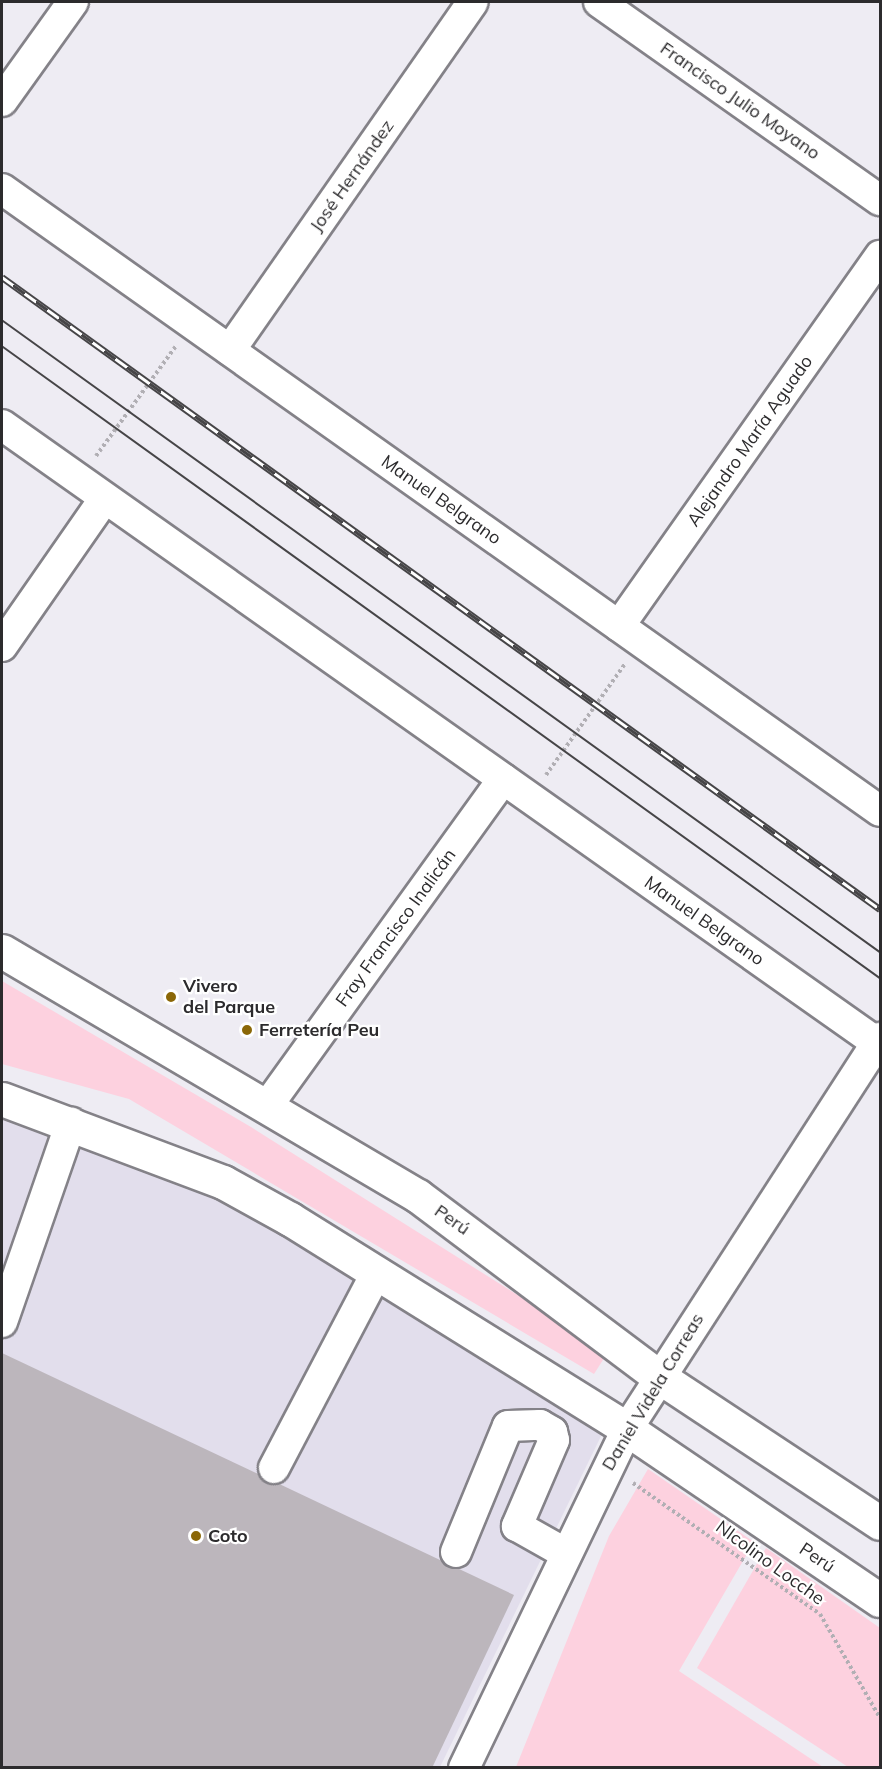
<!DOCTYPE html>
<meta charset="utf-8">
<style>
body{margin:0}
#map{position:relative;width:882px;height:1769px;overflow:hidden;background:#eeecf3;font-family:Mulish,sans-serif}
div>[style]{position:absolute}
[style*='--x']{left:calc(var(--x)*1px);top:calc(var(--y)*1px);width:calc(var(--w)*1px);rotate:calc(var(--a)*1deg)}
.built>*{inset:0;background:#e2deec}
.green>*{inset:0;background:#fdd1df}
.building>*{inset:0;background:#bcb6bc}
.path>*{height:4px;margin-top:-2px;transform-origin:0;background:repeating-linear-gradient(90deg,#b1afb4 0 3px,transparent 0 6px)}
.roads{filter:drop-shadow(2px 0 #848288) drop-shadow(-2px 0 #848288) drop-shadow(0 2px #848288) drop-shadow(0 -2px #848288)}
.minor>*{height:30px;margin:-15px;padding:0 15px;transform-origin:15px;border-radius:15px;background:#fff}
.major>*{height:33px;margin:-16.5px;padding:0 16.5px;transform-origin:16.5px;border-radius:16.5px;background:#fff}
.tram>*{height:1.5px;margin:-0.75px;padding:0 0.75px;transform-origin:0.75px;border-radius:0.75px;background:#464547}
.rail>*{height:7px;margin-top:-3.5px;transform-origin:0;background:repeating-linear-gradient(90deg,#fff 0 14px,#464547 0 28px);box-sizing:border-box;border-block:2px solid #464547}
.dots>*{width:16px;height:16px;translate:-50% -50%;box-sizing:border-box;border:3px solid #fff;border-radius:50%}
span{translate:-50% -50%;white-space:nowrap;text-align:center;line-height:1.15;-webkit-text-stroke:4.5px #fff;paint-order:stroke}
.street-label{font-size:18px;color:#2c2b2d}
.poi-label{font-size:18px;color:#2c2b2d;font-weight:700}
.left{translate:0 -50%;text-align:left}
.frame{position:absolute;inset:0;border:3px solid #2c2b2d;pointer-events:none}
</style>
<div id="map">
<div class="built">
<i style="clip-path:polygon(2px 1114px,252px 1209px,603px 1432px,440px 1767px,2px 1767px)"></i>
</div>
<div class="green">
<i style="clip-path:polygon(2px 981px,251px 1127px,608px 1352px,594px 1374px,129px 1099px,2px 1064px)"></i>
<i style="clip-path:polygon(648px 1469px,754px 1542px,679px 1671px,823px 1767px,516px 1767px,609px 1536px)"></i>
<i style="clip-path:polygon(766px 1548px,880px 1628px,880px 1767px,848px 1767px,697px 1668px)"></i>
</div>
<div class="building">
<i style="clip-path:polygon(2px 1353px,514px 1595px,432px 1768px,2px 1768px)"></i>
</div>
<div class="path">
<i style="--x:96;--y:456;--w:136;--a:-54"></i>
<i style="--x:546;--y:775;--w:136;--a:-54.6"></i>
<i style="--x:633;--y:1483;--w:228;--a:35"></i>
<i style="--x:820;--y:1614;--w:120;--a:60"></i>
</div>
<div class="roads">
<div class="minor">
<i style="--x:599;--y:2;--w:344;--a:35.2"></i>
<i style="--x:2;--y:101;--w:122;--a:-54.4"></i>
<i style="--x:2;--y:189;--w:1076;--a:35.31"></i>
<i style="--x:230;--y:350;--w:424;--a:-55.1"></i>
<i style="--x:2;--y:425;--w:1071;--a:35.23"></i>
<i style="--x:619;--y:626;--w:453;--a:-54.8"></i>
<i style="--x:2;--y:646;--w:180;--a:-55.2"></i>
<i style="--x:268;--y:1105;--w:402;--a:-54.2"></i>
<i style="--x:2;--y:1322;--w:211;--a:-70.9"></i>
<i style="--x:274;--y:1468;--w:221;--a:-62.3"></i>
<i style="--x:456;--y:1552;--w:136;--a:-67.6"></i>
<i style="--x:508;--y:1426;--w:32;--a:-2"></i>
<i style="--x:540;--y:1425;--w:14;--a:30"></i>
<i style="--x:552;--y:1432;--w:8;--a:76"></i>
<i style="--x:554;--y:1440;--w:94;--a:113.3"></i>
<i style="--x:517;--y:1526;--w:55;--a:29.4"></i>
<i style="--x:464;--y:1768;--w:376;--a:-64.3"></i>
<i style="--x:627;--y:1429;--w:466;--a:-57.1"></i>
</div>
<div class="major">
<i style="--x:2;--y:951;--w:483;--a:30.5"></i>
<i style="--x:418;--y:1196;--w:300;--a:36.9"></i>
<i style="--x:658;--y:1376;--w:266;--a:33.5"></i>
<i style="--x:2;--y:1099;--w:236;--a:20.6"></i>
<i style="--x:223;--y:1182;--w:77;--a:28.9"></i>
<i style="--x:290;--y:1219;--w:397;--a:31.9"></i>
<i style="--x:627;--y:1429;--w:305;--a:34.1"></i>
</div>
</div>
<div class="tram">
<i style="--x:2;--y:320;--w:1082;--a:35.75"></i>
<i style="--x:2;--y:346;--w:1082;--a:35.75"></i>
</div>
<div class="rail">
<i style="--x:2;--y:277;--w:1082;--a:35.75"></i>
</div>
<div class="dots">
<i style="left:171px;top:997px;background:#8b6707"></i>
<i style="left:247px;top:1030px;background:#8b6707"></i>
<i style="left:196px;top:1536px;background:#8b6707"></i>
</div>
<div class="street-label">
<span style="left:740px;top:101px;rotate:35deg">Francisco Julio Moyano</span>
<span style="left:352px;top:176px;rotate:-55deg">José Hernández</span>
<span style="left:750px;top:441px;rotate:-55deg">Alejandro María Aguado</span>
<span style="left:441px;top:500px;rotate:35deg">Manuel Belgrano</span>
<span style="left:704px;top:921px;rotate:35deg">Manuel Belgrano</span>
<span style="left:396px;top:928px;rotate:-54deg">Fray Francisco Inalicán</span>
<span style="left:452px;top:1220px;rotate:35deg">Perú</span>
<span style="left:653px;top:1392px;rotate:-59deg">Daniel Videla Correas</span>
<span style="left:817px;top:1558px;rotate:34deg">Perú</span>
<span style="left:770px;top:1563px;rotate:36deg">NIcolino Locche</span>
</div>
<div class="poi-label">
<span class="left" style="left:183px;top:997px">Vivero<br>del Parque</span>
<span class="left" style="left:259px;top:1030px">Ferretería Peu</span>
<span class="left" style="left:208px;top:1536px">Coto</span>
</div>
<div class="frame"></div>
</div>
